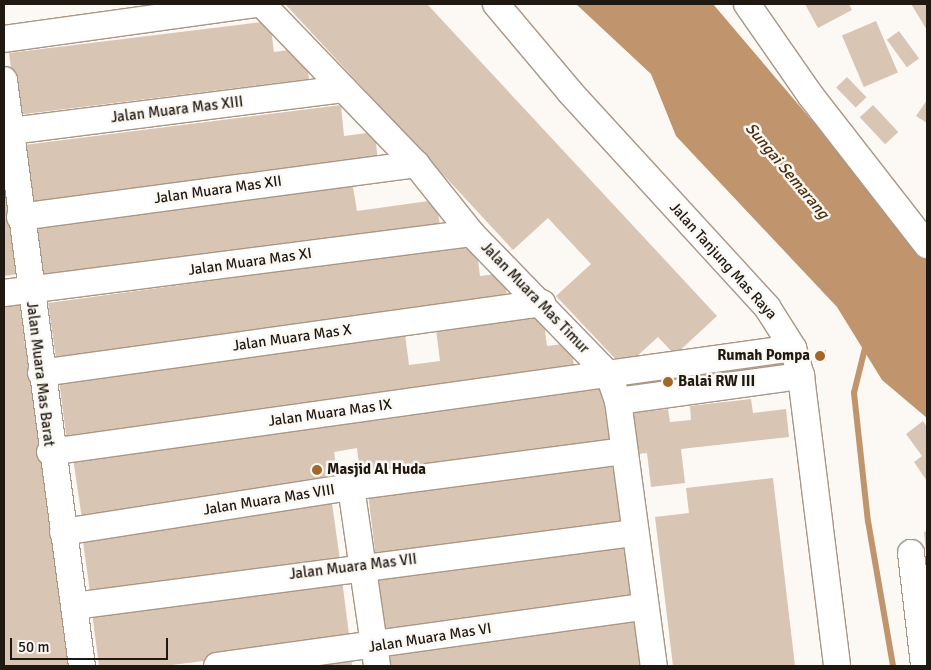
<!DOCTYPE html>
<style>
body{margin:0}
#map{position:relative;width:931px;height:670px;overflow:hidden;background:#fcf8f4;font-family:Signika,sans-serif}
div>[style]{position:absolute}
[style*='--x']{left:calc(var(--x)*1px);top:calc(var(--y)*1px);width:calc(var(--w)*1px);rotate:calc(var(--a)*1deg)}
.water>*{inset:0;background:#c0946d}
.stream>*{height:6px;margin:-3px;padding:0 3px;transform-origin:3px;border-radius:3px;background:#c0946d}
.building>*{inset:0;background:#d9c5b3;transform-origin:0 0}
.roads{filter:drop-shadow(1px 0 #a99685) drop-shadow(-1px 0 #a99685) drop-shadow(0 1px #a99685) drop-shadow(0 -1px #a99685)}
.minor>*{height:26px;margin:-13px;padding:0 13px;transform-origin:13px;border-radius:13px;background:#fff}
.dots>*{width:14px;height:14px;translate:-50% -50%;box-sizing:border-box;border:2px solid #fcf8f4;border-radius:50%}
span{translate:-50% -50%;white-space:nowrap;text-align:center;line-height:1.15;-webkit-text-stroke:5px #fcf8f4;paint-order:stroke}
.street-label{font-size:15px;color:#201912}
.poi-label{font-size:15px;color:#201912;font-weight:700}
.right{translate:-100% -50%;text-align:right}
.left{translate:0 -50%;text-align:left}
.water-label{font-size:16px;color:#4a2c0c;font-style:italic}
.frame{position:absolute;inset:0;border:5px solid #201912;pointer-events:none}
.scale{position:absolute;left:10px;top:638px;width:158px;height:22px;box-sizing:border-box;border:2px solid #201912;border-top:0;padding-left:6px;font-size:15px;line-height:18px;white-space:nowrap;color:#201912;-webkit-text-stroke:4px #fcf8f4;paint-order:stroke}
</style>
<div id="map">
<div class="water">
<i style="clip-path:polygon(576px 4px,713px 4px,910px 236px,927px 257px,927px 418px,882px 380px,837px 307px,676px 136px,651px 74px)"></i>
</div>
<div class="stream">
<i style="--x:866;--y:344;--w:50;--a:103.8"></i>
<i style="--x:854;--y:393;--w:129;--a:83.8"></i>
<i style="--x:868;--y:521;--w:147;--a:80.2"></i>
</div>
<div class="building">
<i style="clip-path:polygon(285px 4px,427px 4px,717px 316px,675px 355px,658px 337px,624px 368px,556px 296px,591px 264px,548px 218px,513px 250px)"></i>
<i style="clip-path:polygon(805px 4px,849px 4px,852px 10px,818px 28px)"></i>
<i style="clip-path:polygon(911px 4px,927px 4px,927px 30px)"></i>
<i style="clip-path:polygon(270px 21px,274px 52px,305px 48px,309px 79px,17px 115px,9px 53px)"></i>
<i style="left:876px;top:21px;width:56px;height:37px;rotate:67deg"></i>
<i style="left:899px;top:31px;width:34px;height:15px;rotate:54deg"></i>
<i style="left:847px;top:77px;width:28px;height:15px;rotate:46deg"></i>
<i style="clip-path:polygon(927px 100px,927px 123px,916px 116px)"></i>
<i style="clip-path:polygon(341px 105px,344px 136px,375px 132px,378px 163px,31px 206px,24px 145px)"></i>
<i style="left:873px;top:105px;width:37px;height:18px;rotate:47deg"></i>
<i style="clip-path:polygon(4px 171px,19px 274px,4px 276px)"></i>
<i style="clip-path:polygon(352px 181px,357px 211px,436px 200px,441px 231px,44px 287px,35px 226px)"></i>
<i style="clip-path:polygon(476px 245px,480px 276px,504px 273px,508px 304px,57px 365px,48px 303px)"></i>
<i style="clip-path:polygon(19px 299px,25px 345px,30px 344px,75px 666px,4px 666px,4px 301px)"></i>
<i style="clip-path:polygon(543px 316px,547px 346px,571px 343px,575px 374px,67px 442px,59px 381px,405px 334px,409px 365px,440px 361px,436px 330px)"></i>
<i style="clip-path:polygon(826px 350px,826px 361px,815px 362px,815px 351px)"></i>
<i style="clip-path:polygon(601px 383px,610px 445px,361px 480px,357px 448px,334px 452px,338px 482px,82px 519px,73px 458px)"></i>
<i style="clip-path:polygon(751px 399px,753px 413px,786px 409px,789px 437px,681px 449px,685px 483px,651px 487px,647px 453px,638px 454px,633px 413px,668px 409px,670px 422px,691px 420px,690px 406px)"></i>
<i style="clip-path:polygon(923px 421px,927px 427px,927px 481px,914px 462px,922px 456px,906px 434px)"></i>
<i style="left:617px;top:462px;width:63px;height:251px;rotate:83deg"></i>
<i style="clip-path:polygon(773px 478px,795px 666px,673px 666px,655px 517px,689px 513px,686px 488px)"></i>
<i style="left:331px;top:496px;width:63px;height:252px;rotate:82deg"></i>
<i style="clip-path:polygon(927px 531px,927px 551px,926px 551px,924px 532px)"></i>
<i style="left:624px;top:540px;width:63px;height:252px;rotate:83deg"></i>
<i style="clip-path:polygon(342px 580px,350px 642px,164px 666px,99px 666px,92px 613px)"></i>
<i style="clip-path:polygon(637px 618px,643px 666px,390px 666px,388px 651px)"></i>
<i style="clip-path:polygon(351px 656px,352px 666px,279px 666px)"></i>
</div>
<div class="roads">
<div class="minor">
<i style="--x:262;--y:4;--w:222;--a:46.1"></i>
<i style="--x:416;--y:164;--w:88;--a:51.4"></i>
<i style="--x:471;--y:233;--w:198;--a:45.8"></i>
<i style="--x:609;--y:375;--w:28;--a:71"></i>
<i style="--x:618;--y:401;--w:267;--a:82.3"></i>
<i style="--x:496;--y:4;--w:115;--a:49.9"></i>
<i style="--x:570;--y:92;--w:292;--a:47.5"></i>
<i style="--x:767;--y:307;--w:49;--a:57.6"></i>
<i style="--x:793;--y:348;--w:29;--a:74"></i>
<i style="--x:801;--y:376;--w:292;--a:82.9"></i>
<i style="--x:747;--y:4;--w:112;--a:55.2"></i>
<i style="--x:811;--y:96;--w:189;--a:52.1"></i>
<i style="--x:4;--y:39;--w:255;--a:-7.9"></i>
<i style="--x:4;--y:80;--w:591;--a:82.42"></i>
<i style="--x:11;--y:131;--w:335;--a:-7.2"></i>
<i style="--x:20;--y:217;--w:400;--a:-7.6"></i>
<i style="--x:4;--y:293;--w:471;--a:-7.3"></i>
<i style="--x:41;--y:373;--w:506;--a:-7.95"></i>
<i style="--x:618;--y:401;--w:185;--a:-7.8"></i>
<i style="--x:50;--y:452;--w:750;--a:-7.97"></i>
<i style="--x:351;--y:487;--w:181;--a:81.7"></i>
<i style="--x:63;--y:532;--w:291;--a:-8.9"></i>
<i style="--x:351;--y:487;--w:275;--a:-7.5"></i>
<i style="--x:911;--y:553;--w:114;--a:83.4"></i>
<i style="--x:74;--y:606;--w:565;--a:-7.43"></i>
<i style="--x:217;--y:666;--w:430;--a:-7.9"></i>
</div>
</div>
<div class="dots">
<i style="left:820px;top:356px;background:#a36729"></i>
<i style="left:668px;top:382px;background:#a36729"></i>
<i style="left:317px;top:470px;background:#a36729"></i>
</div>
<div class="street-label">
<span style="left:177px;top:110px;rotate:-7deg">Jalan Muara Mas XIII</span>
<span style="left:218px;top:190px;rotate:-8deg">Jalan Muara Mas XII</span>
<span style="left:723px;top:261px;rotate:48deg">Jalan Tanjung Mas Raya</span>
<span style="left:250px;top:262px;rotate:-8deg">Jalan Muara Mas XI</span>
<span style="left:535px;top:298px;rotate:46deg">Jalan Muara Mas Timur</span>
<span style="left:292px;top:338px;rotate:-8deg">Jalan Muara Mas X</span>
<span style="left:40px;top:374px;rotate:83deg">Jalan Muara Mas Barat</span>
<span style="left:330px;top:413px;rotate:-8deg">Jalan Muara Mas IX</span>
<span style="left:269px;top:500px;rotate:-9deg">Jalan Muara Mas VIII</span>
<span style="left:353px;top:567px;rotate:-7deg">Jalan Muara Mas VII</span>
<span style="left:430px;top:638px;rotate:-9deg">Jalan Muara Mas VI</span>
</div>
<div class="poi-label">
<span class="right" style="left:810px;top:356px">Rumah Pompa</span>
<span class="left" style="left:678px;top:382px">Balai RW III</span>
<span class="left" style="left:327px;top:470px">Masjid Al Huda</span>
</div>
<div class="water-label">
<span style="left:787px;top:171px;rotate:50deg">Sungai Semarang</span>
</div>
<div class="frame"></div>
<div class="scale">50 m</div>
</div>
